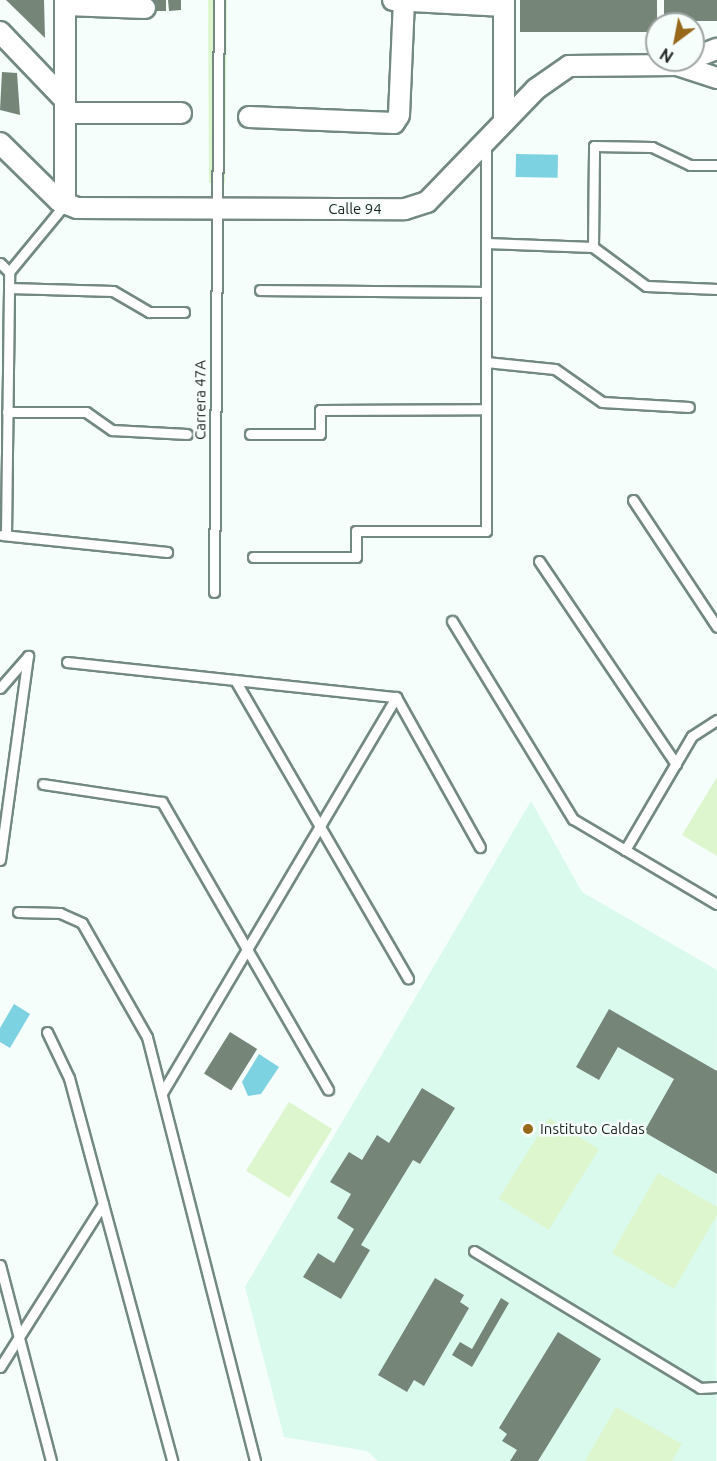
<!DOCTYPE html>
<style>
body{margin:0}
#map{position:relative;width:717px;height:1461px;overflow:hidden;background:#f5fefb;font-family:Ubuntu,sans-serif}
div>[style]{position:absolute}
[style*='--x']{left:calc(var(--x)*1px);top:calc(var(--y)*1px);width:calc(var(--w)*1px);rotate:calc(var(--a)*1deg)}
.built>*{inset:0;background:#dafaee}
.green>*{inset:0;background:#ddf6cd;transform-origin:0 0}
.water>*{inset:0;background:#7dd2e1;transform-origin:0 0}
.building>*{inset:0;background:#758679;transform-origin:0 0}
.roads{filter:drop-shadow(2px 0 #738981) drop-shadow(-2px 0 #738981) drop-shadow(0 2px #738981) drop-shadow(0 -2px #738981)}
.lane>*{height:9px;margin:-4.5px;padding:0 4.5px;transform-origin:4.5px;border-radius:4.5px;background:#fff}
.street>*{height:20px;margin:-10px;padding:0 10px;transform-origin:10px;border-radius:10px;background:#fff}
.dots>*{width:16px;height:16px;translate:-50% -50%;box-sizing:border-box;border:3px solid #f5fefb;border-radius:50%}
span{translate:-50% -50%;white-space:nowrap;text-align:center;line-height:1.15;-webkit-text-stroke:5px #f5fefb;paint-order:stroke}
.street-label{font-size:15px;color:#1b2320}
.poi-label{font-size:15px;color:#1b2320}
.left{translate:0 -50%;text-align:left}
.north{position:absolute;left:645px;top:12px;width:60px;height:60px;box-sizing:border-box;background:#f5fefb;border:2px solid #9ea6a3;border-radius:50%;rotate:212deg;font-size:16px;font-weight:700;line-height:24px;text-align:center;color:#1b2320}
.north::after{content:'';display:block;margin:auto;width:21px;height:27px;background:#98691a;clip-path:polygon(50% 0,100% 100%,50% 72%,0 100%)}
</style>
<div id="map">
<div class="built">
<i style="clip-path:polygon(531px 801px,582px 892px,717px 970px,716px 1461px,378px 1461px,367px 1451px,284px 1437px,245px 1287px)"></i>
</div>
<div class="green">
<i style="clip-path:polygon(208px 0,227px 0,225px 183px,209px 183px)"></i>
<i style="clip-path:polygon(717px 777px,717px 856px,682px 835px)"></i>
<i style="left:289px;top:1102px;width:51px;height:81px;rotate:32deg"></i>
<i style="left:549px;top:1118px;width:59px;height:95px;rotate:32deg"></i>
<i style="clip-path:polygon(658px 1173px,717px 1207px,717px 1215px,674px 1289px,612px 1253px)"></i>
<i style="clip-path:polygon(616px 1407px,682px 1444px,672px 1461px,585px 1461px)"></i>
</div>
<div class="water">
<i style="left:516px;top:154px;width:42px;height:23px;rotate:1deg"></i>
<i style="clip-path:polygon(14px 1004px,30px 1014px,10px 1048px,0 1042px,0 1028px)"></i>
<i style="clip-path:polygon(259px 1054px,279px 1067px,261px 1094px,248px 1096px,242px 1082px)"></i>
</div>
<div class="building">
<i style="clip-path:polygon(6px 0,44px 0,45px 38px)"></i>
<i style="left:150px;top:0;width:16px;height:11px"></i>
<i style="clip-path:polygon(168px 0,181px 0,181px 10px,169px 11px)"></i>
<i style="left:520px;top:0;width:137px;height:32px"></i>
<i style="left:664px;top:0;width:53px;height:21px"></i>
<i style="clip-path:polygon(2px 72px,17px 73px,20px 115px,0 110px)"></i>
<i style="clip-path:polygon(609px 1009px,717px 1071px,717px 1174px,644px 1132px,674px 1079px,618px 1047px,599px 1080px,576px 1067px)"></i>
<i style="left:230px;top:1032px;width:32px;height:49px;rotate:32deg"></i>
<i style="clip-path:polygon(422px 1088px,455px 1108px,420px 1164px,413px 1160px,361px 1245px,370px 1250px,341px 1299px,303px 1277px,318px 1253px,334px 1263px,354px 1229px,337px 1218px,351px 1194px,330px 1182px,349px 1152px,362px 1160px,377px 1135px,389px 1143px)"></i>
<i style="clip-path:polygon(435px 1278px,464px 1295px,460px 1302px,469px 1308px,424px 1386px,414px 1380px,407px 1392px,378px 1375px)"></i>
<i style="clip-path:polygon(501px 1298px,509px 1303px,472px 1367px,452px 1355px,460px 1342px,472px 1349px)"></i>
<i style="clip-path:polygon(558px 1332px,601px 1359px,538px 1461px,510px 1461px,517px 1450px,502px 1441px,507px 1434px,499px 1428px)"></i>
</div>
<div class="roads">
<div class="lane">
<i style="--x:486;--y:243;--w:107;--a:2.1"></i>
<i style="--x:593;--y:247;--w:66;--a:36.3"></i>
<i style="--x:646;--y:286;--w:71;--a:2.4"></i>
<i style="--x:593;--y:247;--w:101;--a:-89.4"></i>
<i style="--x:594;--y:146;--w:58;--a:1"></i>
<i style="--x:652;--y:147;--w:42;--a:25.3"></i>
<i style="--x:690;--y:165;--w:27;--a:0"></i>
<i style="--x:0;--y:263;--w:13;--a:45"></i>
<i style="--x:9;--y:288;--w:104;--a:1.7"></i>
<i style="--x:113;--y:291;--w:42;--a:30.3"></i>
<i style="--x:149;--y:312;--w:35;--a:0"></i>
<i style="--x:260;--y:290;--w:226;--a:0.5"></i>
<i style="--x:486;--y:362;--w:69;--a:5.8"></i>
<i style="--x:555;--y:369;--w:57;--a:35.1"></i>
<i style="--x:602;--y:402;--w:87;--a:3.3"></i>
<i style="--x:7;--y:412;--w:79;--a:0"></i>
<i style="--x:86;--y:412;--w:32;--a:35"></i>
<i style="--x:112;--y:430;--w:75;--a:3.1"></i>
<i style="--x:250;--y:434;--w:70;--a:0"></i>
<i style="--x:320;--y:434;--w:24;--a:-90"></i>
<i style="--x:320;--y:410;--w:166;--a:-0.3"></i>
<i style="--x:633;--y:500;--w:152;--a:56.5"></i>
<i style="--x:2;--y:535;--w:166;--a:5.9"></i>
<i style="--x:6;--y:535;--w:263;--a:-89.3"></i>
<i style="--x:9;--y:272;--w:88;--a:-50.5"></i>
<i style="--x:253;--y:557;--w:103;--a:0"></i>
<i style="--x:356;--y:557;--w:26;--a:-90"></i>
<i style="--x:356;--y:531;--w:130;--a:0"></i>
<i style="--x:486;--y:531;--w:387;--a:-90"></i>
<i style="--x:539;--y:561;--w:245;--a:56"></i>
<i style="--x:214;--y:592;--w:592;--a:-89.52"></i>
<i style="--x:452;--y:621;--w:232;--a:58.6"></i>
<i style="--x:573;--y:819;--w:167;--a:30.6"></i>
<i style="--x:67;--y:662;--w:331;--a:6.1"></i>
<i style="--x:235;--y:680;--w:345;--a:59.9"></i>
<i style="--x:0;--y:688;--w:43;--a:-48.8"></i>
<i style="--x:396;--y:697;--w:172;--a:60.8"></i>
<i style="--x:43;--y:784;--w:120;--a:8.6"></i>
<i style="--x:162;--y:802;--w:332;--a:60"></i>
<i style="--x:625;--y:850;--w:132;--a:-59.6"></i>
<i style="--x:692;--y:736;--w:30;--a:-33"></i>
<i style="--x:0;--y:860;--w:206;--a:-82.2"></i>
<i style="--x:18;--y:912;--w:42;--a:1.4"></i>
<i style="--x:60;--y:913;--w:24;--a:24"></i>
<i style="--x:82;--y:923;--w:131;--a:60.3"></i>
<i style="--x:147;--y:1037;--w:438;--a:75.7"></i>
<i style="--x:47;--y:1032;--w:51;--a:64.4"></i>
<i style="--x:69;--y:1078;--w:397;--a:74.9"></i>
<i style="--x:162;--y:1093;--w:460;--a:-59.4"></i>
<i style="--x:474;--y:1251;--w:264;--a:31.2"></i>
<i style="--x:700;--y:1388;--w:17;--a:-3"></i>
<i style="--x:0;--y:1265;--w:203;--a:75.4"></i>
<i style="--x:0;--y:1367;--w:193;--a:-57.7"></i>
</div>
<div class="street">
<i style="--x:393;--y:0;--w:111;--a:3.1"></i>
<i style="--x:504;--y:0;--w:122;--a:90"></i>
<i style="--x:66;--y:5;--w:79;--a:2.2"></i>
<i style="--x:0;--y:32;--w:94;--a:46.3"></i>
<i style="--x:693;--y:58;--w:26;--a:-21"></i>
<i style="--x:68;--y:113;--w:113;--a:0"></i>
<i style="--x:249;--y:117;--w:145;--a:2.4"></i>
<i style="--x:394;--y:123;--w:9;--a:-58"></i>
<i style="--x:399;--y:115;--w:114;--a:-87.5"></i>
<i style="--x:0;--y:143;--w:83;--a:44.5"></i>
<i style="--x:59;--y:201;--w:19;--a:21"></i>
<i style="--x:77;--y:208;--w:328;--a:0.2"></i>
<i style="--x:405;--y:209;--w:23;--a:-18"></i>
<i style="--x:427;--y:202;--w:157;--a:-46"></i>
<i style="--x:536;--y:89;--w:40;--a:-34.9"></i>
<i style="--x:569;--y:66;--w:108;--a:-0.5"></i>
<i style="--x:677;--y:65;--w:42;--a:18"></i>
<i style="--x:65;--y:204;--w:204;--a:-90"></i>
</div>
</div>
<div class="dots">
<i style="left:528px;top:1129px;background:#98691a"></i>
</div>
<div class="street-label">
<span style="left:355px;top:209px">Calle 94</span>
<span style="left:200px;top:400px;rotate:-90deg">Carrera 47A</span>
</div>
<div class="poi-label">
<span class="left" style="left:540px;top:1129px">Instituto Caldas</span>
</div>
<div class="north">N</div>
</div>
